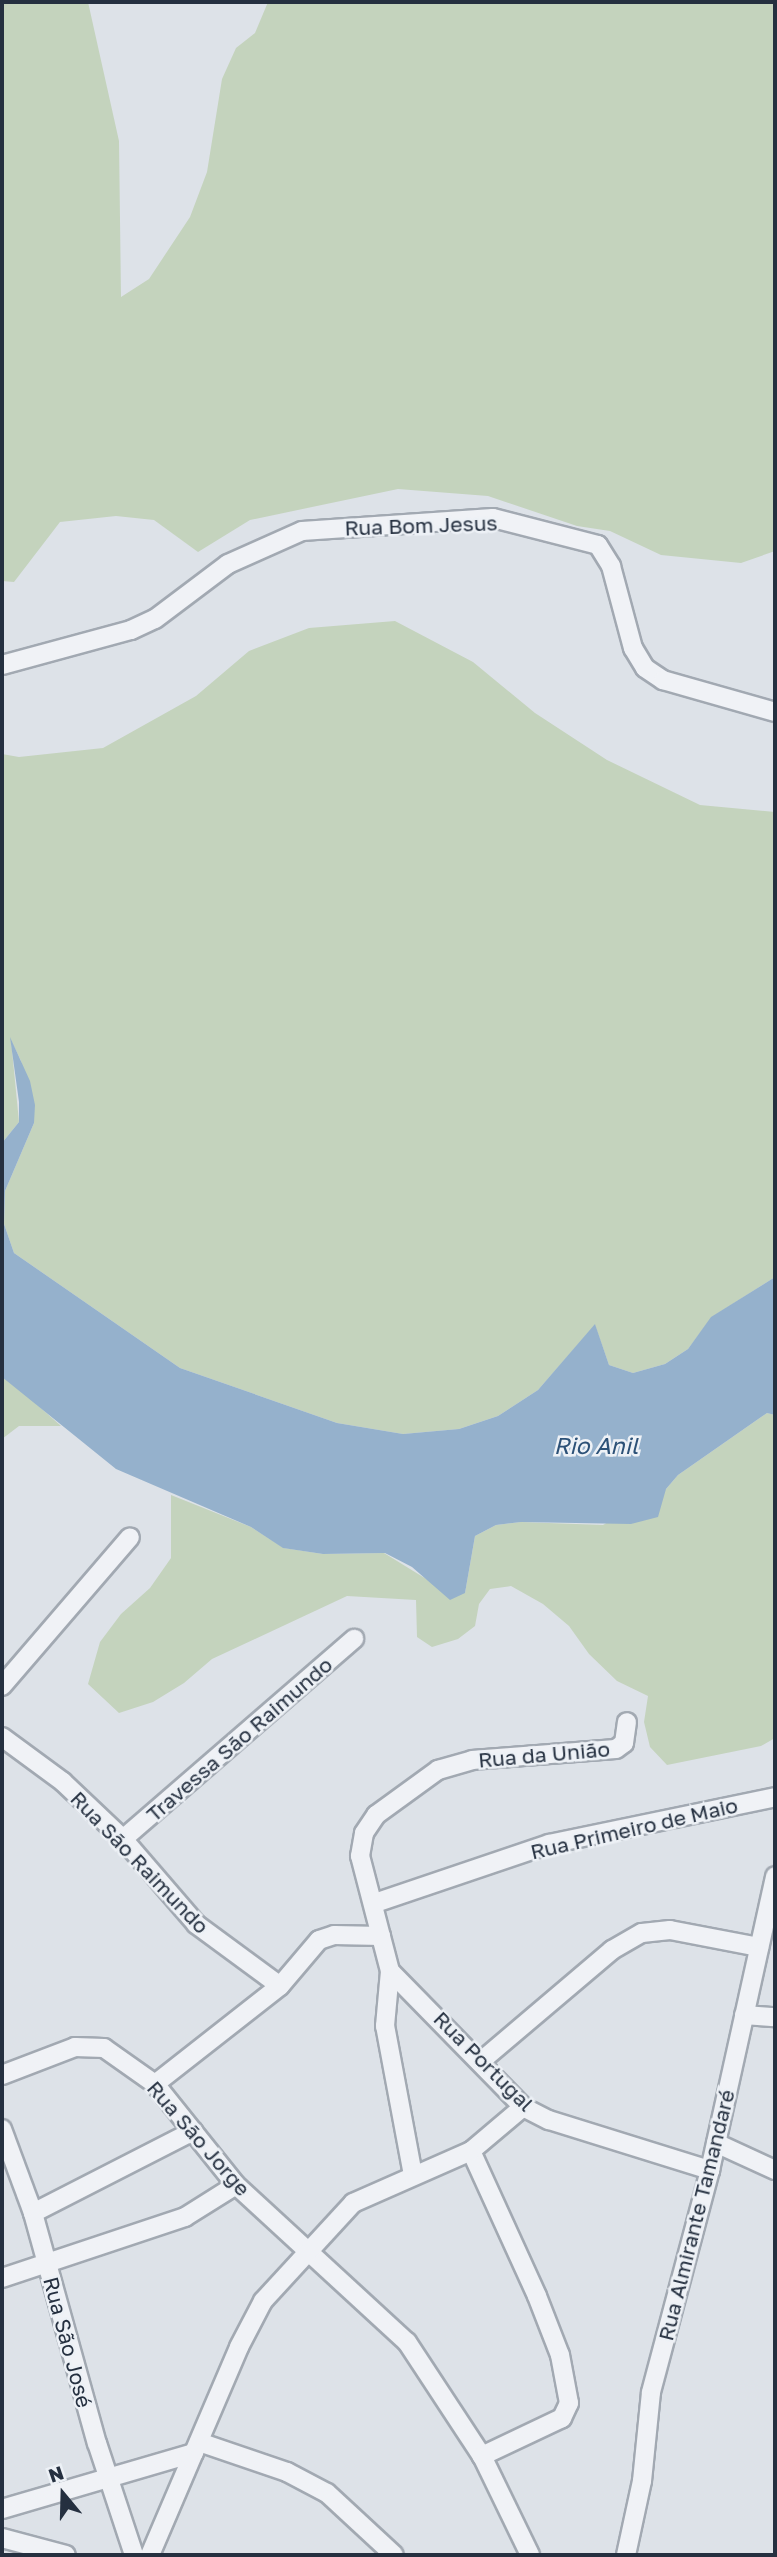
<!DOCTYPE html>
<meta charset="utf-8">
<style>
body{margin:0}
#map{position:relative;width:777px;height:2557px;overflow:hidden;background:#dde2e8;font-family:"Golos Text",sans-serif}
div>[style]{position:absolute}
[style*='--x']{left:calc(var(--x)*1px);top:calc(var(--y)*1px);width:calc(var(--w)*1px);rotate:calc(var(--a)*1deg)}
.green>*{inset:0;background:#c4d3bd}
.water>*{inset:0;background:#95b1cc}
.roads{filter:drop-shadow(2px 0 #a2a9b2) drop-shadow(-2px 0 #a2a9b2) drop-shadow(0 2px #a2a9b2) drop-shadow(0 -2px #a2a9b2)}
.minor>*{height:18px;margin:-9px;padding:0 9px;transform-origin:9px;border-radius:9px;background:#f0f2f6}
span{translate:-50% -50%;white-space:nowrap;text-align:center;line-height:1.15;-webkit-text-stroke:5px #edf1f6;paint-order:stroke}
.street-label{font-size:21px;color:#253040}
.water-label{font-size:23px;color:#2c5177;font-style:italic}
.frame{position:absolute;inset:0;border:4px solid #253040;pointer-events:none}
.north{position:absolute;left:28px;top:2459px;width:70px;height:70px;-webkit-text-stroke:5px #edf1f6;paint-order:stroke;rotate:341deg;font-size:19px;font-weight:700;line-height:28px;text-align:center;color:#253040}
.north::after{content:'';display:block;margin:auto;width:24px;height:32px;background:#253040;clip-path:polygon(50% 0,100% 100%,50% 72%,0 100%)}
</style>
<div id="map">
<div class="green">
<i style="clip-path:polygon(2px 2px,88px 2px,119px 141px,121px 297px,149px 279px,190px 217px,207px 172px,222px 79px,236px 48px,255px 33px,268px 2px,775px 2px,775px 551px,741px 563px,661px 555px,610px 531px,577px 526px,488px 496px,398px 489px,250px 520px,198px 552px,154px 520px,116px 516px,60px 522px,14px 582px,2px 581px)"></i>
<i style="clip-path:polygon(395px 621px,473px 662px,535px 713px,607px 760px,700px 805px,775px 812px,775px 1277px,712px 1317px,688px 1349px,665px 1364px,633px 1373px,609px 1365px,595px 1325px,538px 1390px,498px 1416px,459px 1429px,403px 1434px,337px 1423px,180px 1368px,14px 1253px,4px 1224px,5px 1191px,34px 1123px,21px 1061px,11px 1040px,19px 1122px,2px 1143px,2px 754px,19px 757px,103px 748px,196px 696px,249px 651px,309px 628px)"></i>
<i style="clip-path:polygon(2px 1377px,15px 1385px,61px 1426px,19px 1426px,2px 1439px)"></i>
<i style="clip-path:polygon(767px 1413px,775px 1415px,775px 1738px,761px 1746px,667px 1765px,650px 1747px,644px 1722px,648px 1696px,617px 1681px,589px 1654px,569px 1626px,543px 1604px,511px 1586px,490px 1589px,479px 1604px,475px 1626px,458px 1639px,432px 1647px,417px 1637px,416px 1600px,347px 1596px,212px 1659px,184px 1683px,153px 1702px,119px 1713px,88px 1684px,100px 1642px,121px 1614px,150px 1588px,171px 1558px,171px 1495px,251px 1527px,284px 1548px,323px 1554px,384px 1553px,436px 1585px,465px 1593px,475px 1536px,496px 1525px,521px 1522px,603px 1525px,666px 1489px,678px 1475px)"></i>
</div>
<div class="water">
<i style="clip-path:polygon(10px 1037px,30px 1081px,35px 1105px,34px 1123px,5px 1191px,4px 1224px,14px 1253px,180px 1368px,337px 1423px,403px 1434px,459px 1429px,498px 1416px,538px 1390px,595px 1324px,609px 1365px,633px 1373px,665px 1364px,688px 1349px,711px 1317px,775px 1277px,775px 1415px,767px 1413px,678px 1475px,666px 1489px,658px 1517px,631px 1524px,521px 1522px,496px 1525px,475px 1536px,465px 1593px,450px 1600px,412px 1567px,385px 1553px,323px 1554px,283px 1548px,251px 1527px,116px 1469px,2px 1377px,2px 1143px,19px 1122px,19px 1102px)"></i>
</div>
<div class="roads">
<div class="minor">
<i style="--x:2;--y:665;--w:134;--a:-15.2"></i>
<i style="--x:131;--y:630;--w:26;--a:-25"></i>
<i style="--x:155;--y:619;--w:91;--a:-37"></i>
<i style="--x:228;--y:564;--w:81;--a:-24"></i>
<i style="--x:302;--y:531;--w:191;--a:-3.9"></i>
<i style="--x:493;--y:518;--w:108;--a:14.4"></i>
<i style="--x:598;--y:545;--w:25;--a:58"></i>
<i style="--x:611;--y:566;--w:85;--a:75"></i>
<i style="--x:633;--y:648;--w:23;--a:59"></i>
<i style="--x:645;--y:668;--w:22;--a:34"></i>
<i style="--x:663;--y:680;--w:116;--a:15.9"></i>
<i style="--x:2;--y:1686;--w:196;--a:-49.3"></i>
<i style="--x:2;--y:1737;--w:76;--a:36.4"></i>
<i style="--x:63;--y:1782;--w:83;--a:43.5"></i>
<i style="--x:123;--y:1839;--w:112;--a:49.3"></i>
<i style="--x:196;--y:1924;--w:104;--a:36.4"></i>
<i style="--x:123;--y:1839;--w:306;--a:-40.9"></i>
<i style="--x:375;--y:1903;--w:184;--a:-18.7"></i>
<i style="--x:549;--y:1844;--w:231;--a:-11.7"></i>
<i style="--x:390;--y:1971;--w:190;--a:45.6"></i>
<i style="--x:523;--y:2107;--w:29;--a:27"></i>
<i style="--x:549;--y:2120;--w:169;--a:17.3"></i>
<i style="--x:744;--y:2015;--w:31;--a:4"></i>
<i style="--x:480;--y:2062;--w:173;--a:-40.3"></i>
<i style="--x:612;--y:1950;--w:34;--a:-30"></i>
<i style="--x:642;--y:1933;--w:28;--a:-6"></i>
<i style="--x:670;--y:1930;--w:91;--a:10.8"></i>
<i style="--x:2;--y:2075;--w:78;--a:-21"></i>
<i style="--x:75;--y:2047;--w:29;--a:2"></i>
<i style="--x:104;--y:2048;--w:62;--a:35.2"></i>
<i style="--x:155;--y:2084;--w:129;--a:51.3"></i>
<i style="--x:236;--y:2185;--w:232;--a:42.6"></i>
<i style="--x:407;--y:2342;--w:136;--a:56.7"></i>
<i style="--x:482;--y:2456;--w:110;--a:64.1"></i>
<i style="--x:155;--y:2084;--w:159;--a:-38.1"></i>
<i style="--x:280;--y:1986;--w:60;--a:-49.7"></i>
<i style="--x:319;--y:1940;--w:16;--a:-18"></i>
<i style="--x:334;--y:1935;--w:47;--a:1.2"></i>
<i style="--x:2;--y:2129;--w:90;--a:69.7"></i>
<i style="--x:33;--y:2213;--w:239;--a:74.5"></i>
<i style="--x:97;--y:2443;--w:118;--a:71.7"></i>
<i style="--x:716;--y:2143;--w:65;--a:24.6"></i>
<i style="--x:471;--y:2151;--w:159;--a:65.5"></i>
<i style="--x:537;--y:2296;--w:63;--a:68.7"></i>
<i style="--x:560;--y:2355;--w:49;--a:79.4"></i>
<i style="--x:569;--y:2403;--w:17;--a:115"></i>
<i style="--x:562;--y:2418;--w:89;--a:154.6"></i>
<i style="--x:413;--y:2175;--w:152;--a:-100.6"></i>
<i style="--x:385;--y:2026;--w:55;--a:-84.8"></i>
<i style="--x:390;--y:1971;--w:119;--a:-104.6"></i>
<i style="--x:360;--y:1856;--w:23;--a:-80"></i>
<i style="--x:364;--y:1833;--w:22;--a:-56"></i>
<i style="--x:376;--y:1815;--w:77;--a:-36"></i>
<i style="--x:438;--y:1770;--w:35;--a:-16"></i>
<i style="--x:472;--y:1760;--w:144;--a:-4.4"></i>
<i style="--x:616;--y:1749;--w:10;--a:-37"></i>
<i style="--x:624;--y:1743;--w:21;--a:-82"></i>
<i style="--x:33;--y:2213;--w:180;--a:-27.1"></i>
<i style="--x:2;--y:2278;--w:193;--a:-18.4"></i>
<i style="--x:185;--y:2217;--w:60;--a:-32.1"></i>
<i style="--x:199;--y:2442;--w:93;--a:18.8"></i>
<i style="--x:287;--y:2472;--w:45;--a:27.7"></i>
<i style="--x:327;--y:2493;--w:91;--a:42.8"></i>
<i style="--x:2;--y:2509;--w:200;--a:-16.3"></i>
<i style="--x:2;--y:2538;--w:66;--a:14.9"></i>
<i style="--x:150;--y:2555;--w:226;--a:-66.8"></i>
<i style="--x:239;--y:2347;--w:52;--a:-62.4"></i>
<i style="--x:263;--y:2301;--w:133;--a:-47.4"></i>
<i style="--x:353;--y:2203;--w:129;--a:-23.8"></i>
<i style="--x:471;--y:2151;--w:68;--a:-40.2"></i>
<i style="--x:626;--y:2555;--w:76;--a:-77.8"></i>
<i style="--x:642;--y:2481;--w:89;--a:-84.2"></i>
<i style="--x:651;--y:2392;--w:230;--a:-75.1"></i>
<i style="--x:710;--y:2170;--w:301;--a:-77.5"></i>
</div>
</div>
<div class="street-label">
<span style="left:421px;top:525px;rotate:-2deg">Rua Bom Jesus</span>
<span style="left:239px;top:1739px;rotate:-41deg">Travessa São Raimundo</span>
<span style="left:544px;top:1754px;rotate:-5deg">Rua da União</span>
<span style="left:634px;top:1828px;rotate:-13deg">Rua Primeiro de Maio</span>
<span style="left:140px;top:1862px;rotate:46deg">Rua São Raimundo</span>
<span style="left:484px;top:2061px;rotate:45deg">Rua Portugal</span>
<span style="left:199px;top:2138px;rotate:49deg">Rua São Jorge</span>
<span style="left:696px;top:2215px;rotate:-76deg">Rua Almirante Tamandaré</span>
<span style="left:68px;top:2342px;rotate:75deg">Rua São José</span>
</div>
<div class="water-label">
<span style="left:596px;top:1445px">Rio Anil</span>
</div>
<div class="frame"></div>
<div class="north">N</div>
</div>
